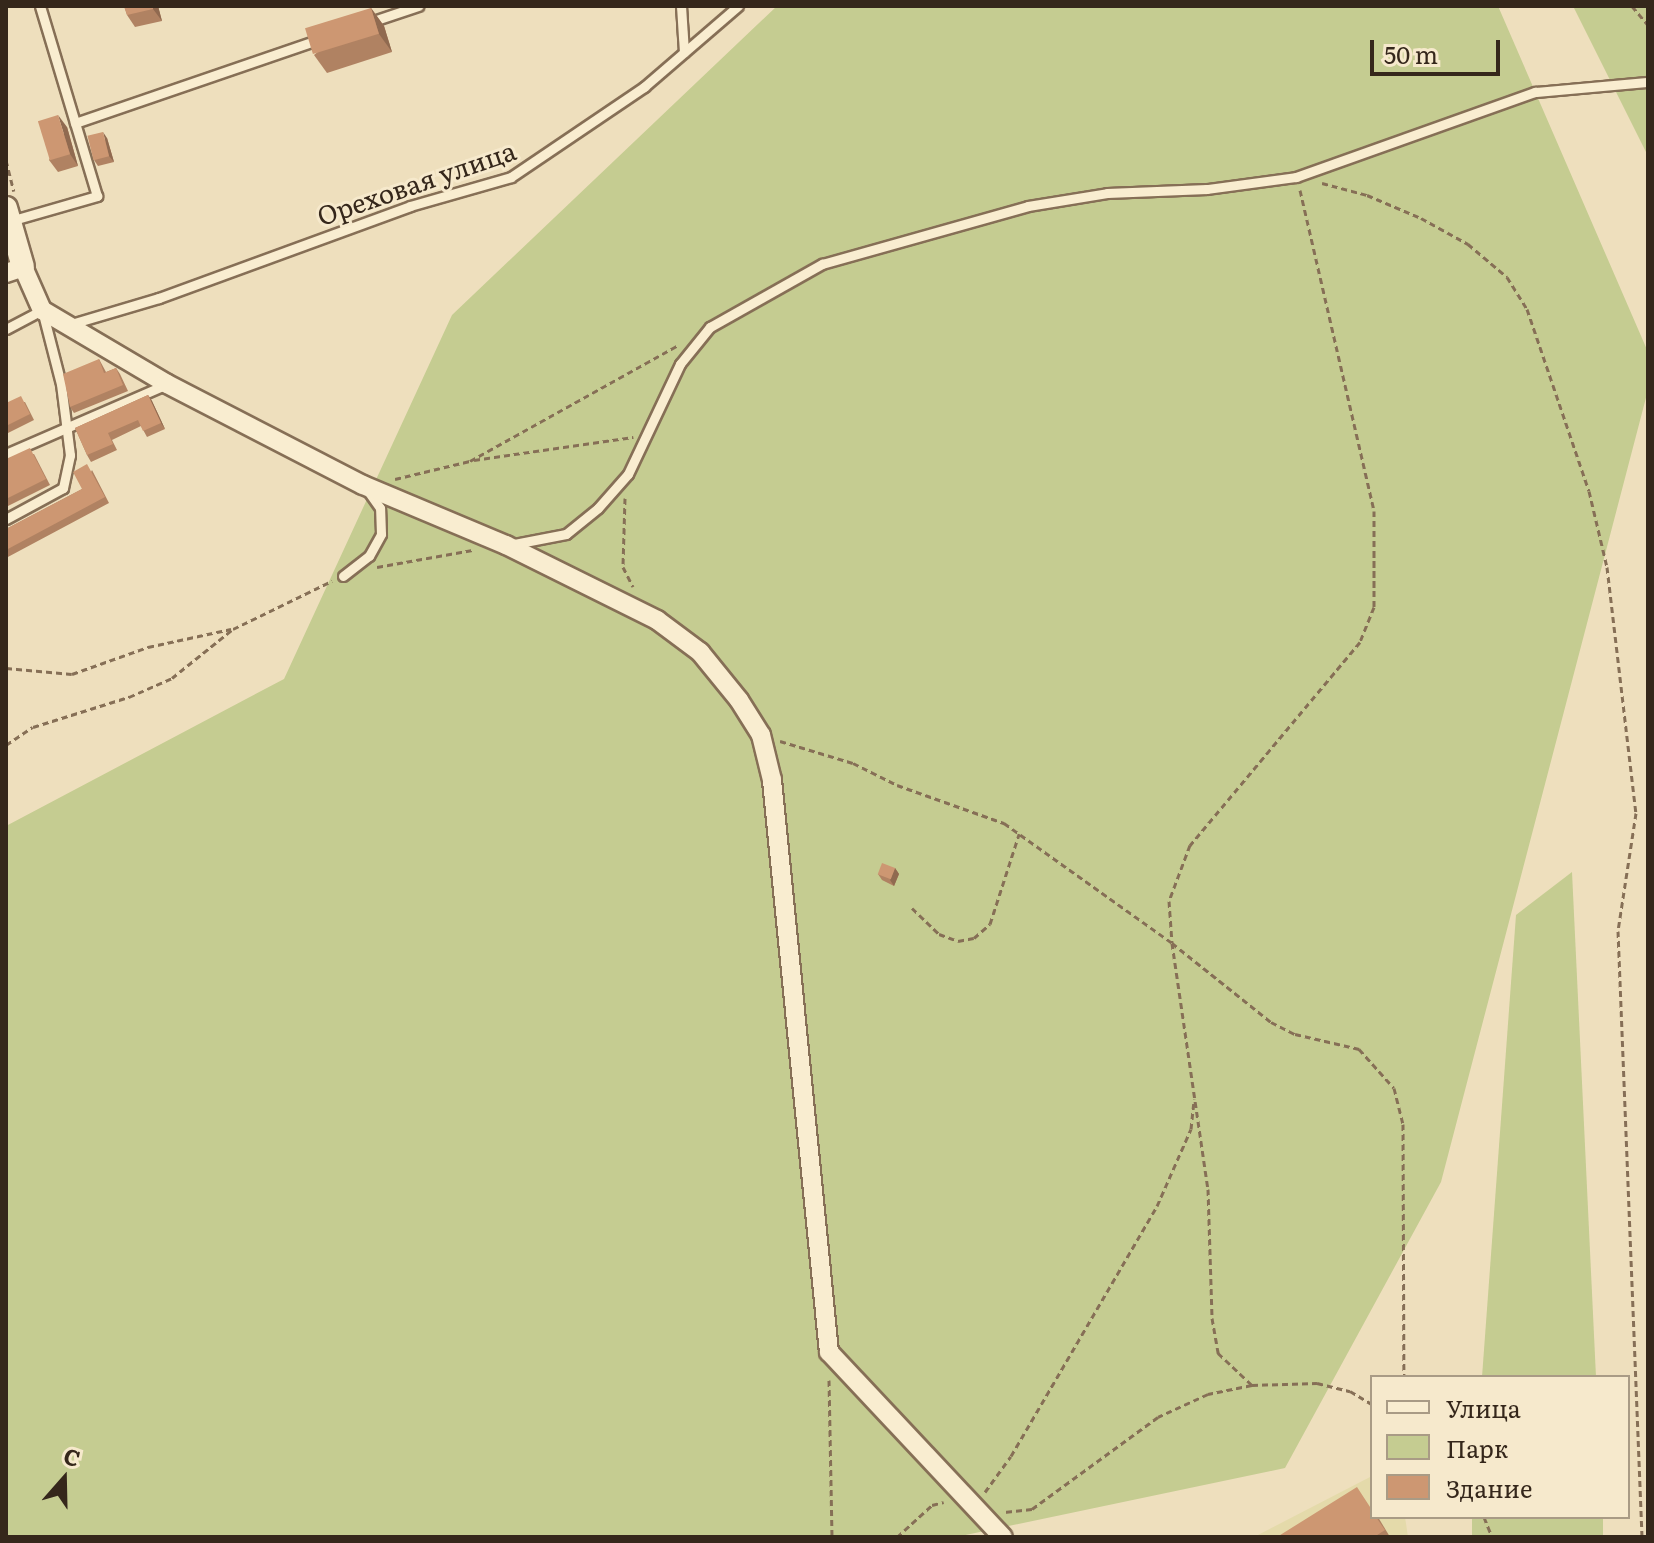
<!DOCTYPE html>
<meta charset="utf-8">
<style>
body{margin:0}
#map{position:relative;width:1654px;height:1543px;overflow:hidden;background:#eedfbd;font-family:Literata,serif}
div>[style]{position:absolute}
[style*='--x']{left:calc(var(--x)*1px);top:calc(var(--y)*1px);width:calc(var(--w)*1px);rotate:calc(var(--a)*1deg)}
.farmland>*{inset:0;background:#e4daaa}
.green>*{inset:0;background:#c5cc91;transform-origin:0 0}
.path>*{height:3px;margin-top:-1.5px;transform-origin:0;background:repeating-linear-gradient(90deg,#866f56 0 6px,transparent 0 10px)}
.roads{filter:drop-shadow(2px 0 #866f56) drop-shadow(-2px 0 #866f56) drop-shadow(0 2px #866f56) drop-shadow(0 -2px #866f56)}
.service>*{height:9px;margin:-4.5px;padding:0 4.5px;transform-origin:4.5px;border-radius:4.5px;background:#f9edd0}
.minor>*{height:18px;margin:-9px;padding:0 9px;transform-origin:9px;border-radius:9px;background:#f9edd0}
.tertiary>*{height:22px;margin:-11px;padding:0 11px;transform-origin:11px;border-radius:11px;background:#f9edd0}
.wall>*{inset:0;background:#b08262}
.shaded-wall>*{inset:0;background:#906a50}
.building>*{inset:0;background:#cd9772;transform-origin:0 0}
span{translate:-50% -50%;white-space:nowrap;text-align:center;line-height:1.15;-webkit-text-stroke:6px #f6e9cc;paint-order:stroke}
.street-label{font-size:26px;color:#35271b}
.frame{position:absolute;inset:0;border:8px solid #35271b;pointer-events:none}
.legend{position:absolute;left:1370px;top:1375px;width:260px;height:144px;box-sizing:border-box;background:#f6e9cc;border:2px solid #a99b85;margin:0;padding:10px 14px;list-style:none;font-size:24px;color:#35271b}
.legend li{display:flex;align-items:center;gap:16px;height:40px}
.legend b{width:40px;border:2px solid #a99b85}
.north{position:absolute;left:24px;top:1439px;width:80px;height:80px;-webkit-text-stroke:6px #f6e9cc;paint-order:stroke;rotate:20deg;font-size:22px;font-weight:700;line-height:32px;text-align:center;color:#35271b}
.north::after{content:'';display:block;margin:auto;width:28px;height:36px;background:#35271b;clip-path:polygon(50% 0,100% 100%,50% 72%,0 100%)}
.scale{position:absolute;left:1370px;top:40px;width:130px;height:36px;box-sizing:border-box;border:4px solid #35271b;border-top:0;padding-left:10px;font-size:24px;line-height:28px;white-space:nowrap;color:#35271b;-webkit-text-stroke:6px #f6e9cc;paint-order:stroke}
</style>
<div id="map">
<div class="farmland">
<i style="clip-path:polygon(1372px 1476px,1372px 1517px,1405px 1517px,1408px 1537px,1254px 1537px)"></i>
</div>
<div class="green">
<i style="clip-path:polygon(777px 6px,1498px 6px,1648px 352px,1648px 390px,1441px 1182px,1285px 1468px,956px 1537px,6px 1537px,6px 826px,284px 679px,452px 315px)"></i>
<i style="clip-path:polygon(1573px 6px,1648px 6px,1648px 156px)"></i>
<i style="clip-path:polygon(1572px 872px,1596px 1377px,1482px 1377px,1516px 915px)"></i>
<i style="left:1472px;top:1517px;width:131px;height:20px"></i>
</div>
<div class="path">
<i style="--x:1632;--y:6;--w:25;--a:50"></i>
<i style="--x:6;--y:160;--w:32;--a:76"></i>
<i style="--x:1322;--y:183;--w:47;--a:14.9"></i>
<i style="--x:1367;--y:195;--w:59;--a:23.1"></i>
<i style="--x:1421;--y:218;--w:54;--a:29"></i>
<i style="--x:1468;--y:244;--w:51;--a:40.2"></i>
<i style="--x:1507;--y:277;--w:38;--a:58"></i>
<i style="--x:1527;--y:309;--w:192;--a:71.2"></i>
<i style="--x:1589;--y:491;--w:78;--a:76.7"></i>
<i style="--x:1607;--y:567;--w:248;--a:83.3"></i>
<i style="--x:1636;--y:813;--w:119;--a:98.7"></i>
<i style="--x:1618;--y:931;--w:606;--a:87.73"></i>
<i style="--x:1300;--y:190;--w:329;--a:77"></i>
<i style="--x:1374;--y:511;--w:96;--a:90"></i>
<i style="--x:1374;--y:607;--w:38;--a:112"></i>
<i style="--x:1360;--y:642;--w:265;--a:129.9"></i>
<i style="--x:1190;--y:845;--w:60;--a:110.6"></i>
<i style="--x:1169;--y:901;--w:42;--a:85.9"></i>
<i style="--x:1172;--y:943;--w:127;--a:38.6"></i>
<i style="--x:1271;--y:1022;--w:27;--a:27"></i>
<i style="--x:1295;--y:1034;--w:66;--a:13.2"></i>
<i style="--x:1359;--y:1049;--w:52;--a:48.1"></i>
<i style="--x:1394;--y:1088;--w:37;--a:76"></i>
<i style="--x:1403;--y:1124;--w:253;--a:89.8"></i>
<i style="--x:474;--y:460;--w:161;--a:-8.2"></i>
<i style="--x:395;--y:479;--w:77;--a:-13.5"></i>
<i style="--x:470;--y:461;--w:238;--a:-29.1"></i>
<i style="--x:625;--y:498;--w:69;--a:91.7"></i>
<i style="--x:623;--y:567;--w:22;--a:63"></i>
<i style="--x:377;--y:567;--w:97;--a:-10.1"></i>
<i style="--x:6;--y:668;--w:66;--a:5.2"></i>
<i style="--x:72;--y:674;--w:81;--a:-19.6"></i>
<i style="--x:148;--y:647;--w:85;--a:-12.2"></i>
<i style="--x:780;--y:741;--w:76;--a:16.8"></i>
<i style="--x:853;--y:763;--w:49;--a:26.6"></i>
<i style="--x:897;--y:785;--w:114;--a:19.6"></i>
<i style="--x:1004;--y:823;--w:206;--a:35.5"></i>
<i style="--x:1172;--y:943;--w:249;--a:81.7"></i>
<i style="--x:1208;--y:1189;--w:129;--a:88.2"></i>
<i style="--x:1212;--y:1318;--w:36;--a:80"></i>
<i style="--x:1218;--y:1353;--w:47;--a:43.3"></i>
<i style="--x:1252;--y:1385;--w:45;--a:168.4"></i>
<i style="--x:1208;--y:1394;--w:55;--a:155.3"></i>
<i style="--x:1158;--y:1417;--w:156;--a:143.9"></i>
<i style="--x:1032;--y:1509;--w:30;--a:174"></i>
<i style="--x:6;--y:745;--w:32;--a:-34"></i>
<i style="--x:33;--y:727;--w:101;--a:-17.4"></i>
<i style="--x:129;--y:697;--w:47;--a:-23.8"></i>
<i style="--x:172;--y:678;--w:78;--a:-38.8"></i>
<i style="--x:233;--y:629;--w:110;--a:-25.9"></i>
<i style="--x:912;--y:908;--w:37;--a:44"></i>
<i style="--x:939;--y:934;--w:20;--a:20"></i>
<i style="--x:958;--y:941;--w:16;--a:-11"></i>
<i style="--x:974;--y:938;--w:21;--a:-41"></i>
<i style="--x:990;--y:924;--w:95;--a:-72.1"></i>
<i style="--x:829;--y:1380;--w:157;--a:88.9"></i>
<i style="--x:1252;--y:1385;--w:65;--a:-1.8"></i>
<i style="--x:1317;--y:1383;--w:34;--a:14"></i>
<i style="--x:1350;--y:1391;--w:26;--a:31"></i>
<i style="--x:985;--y:1492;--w:44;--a:-54.2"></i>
<i style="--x:1011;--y:1456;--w:290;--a:-59.7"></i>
<i style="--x:1157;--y:1206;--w:84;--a:-66.2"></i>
<i style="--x:1191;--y:1129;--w:30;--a:-84"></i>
<i style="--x:1484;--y:1517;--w:22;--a:68"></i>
<i style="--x:897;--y:1537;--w:47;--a:-42.4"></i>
<i style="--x:932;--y:1505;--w:12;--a:-14"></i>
</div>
<div class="roads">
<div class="service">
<i style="--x:681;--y:6;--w:46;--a:86.3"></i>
<i style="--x:370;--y:22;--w:51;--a:-18.4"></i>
<i style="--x:75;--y:123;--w:257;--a:-18.9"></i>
<i style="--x:10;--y:221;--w:91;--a:-16"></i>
<i style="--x:97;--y:196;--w:198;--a:-106.7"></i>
<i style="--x:71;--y:324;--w:92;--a:-16.5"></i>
<i style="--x:159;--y:298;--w:267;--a:-20.1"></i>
<i style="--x:410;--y:206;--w:105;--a:-16"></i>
<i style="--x:511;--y:177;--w:161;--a:-34.1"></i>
<i style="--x:644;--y:87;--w:124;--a:-40.8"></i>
<i style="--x:6;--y:329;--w:41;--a:-27.8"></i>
<i style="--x:42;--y:310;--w:76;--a:75.6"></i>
<i style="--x:61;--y:384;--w:72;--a:82.8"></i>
<i style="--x:70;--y:455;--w:34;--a:102"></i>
<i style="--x:63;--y:488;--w:65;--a:151.5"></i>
<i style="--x:6;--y:454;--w:176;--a:-23.5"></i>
<i style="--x:509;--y:545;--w:58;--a:-10.9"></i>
<i style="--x:566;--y:534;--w:41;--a:-39.1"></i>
<i style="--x:598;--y:508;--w:45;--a:-48.6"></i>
<i style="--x:628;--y:474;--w:122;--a:-64.7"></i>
<i style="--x:680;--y:364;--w:48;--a:-51"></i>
<i style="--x:710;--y:327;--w:129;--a:-29.4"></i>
<i style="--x:822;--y:264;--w:214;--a:-15.7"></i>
<i style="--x:1028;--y:206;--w:80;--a:-9.3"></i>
<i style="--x:1107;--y:193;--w:100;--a:-2.3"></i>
<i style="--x:1207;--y:189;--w:90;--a:-7.7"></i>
<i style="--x:1296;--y:177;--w:254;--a:-19.6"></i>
<i style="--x:1535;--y:92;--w:113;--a:-5.1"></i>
<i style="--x:343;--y:576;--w:33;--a:-38"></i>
<i style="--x:369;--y:556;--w:25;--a:-61"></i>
<i style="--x:381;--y:534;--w:26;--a:-92"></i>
<i style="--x:380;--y:508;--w:21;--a:-125"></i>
</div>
<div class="minor">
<i style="--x:6;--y:273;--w:18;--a:-19"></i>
<i style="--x:23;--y:267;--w:47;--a:66.2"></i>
<i style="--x:42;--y:310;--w:145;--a:30.6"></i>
<i style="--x:167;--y:384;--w:220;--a:27.3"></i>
<i style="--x:363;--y:485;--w:155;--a:22.8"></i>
<i style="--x:506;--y:545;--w:169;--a:26.4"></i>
<i style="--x:657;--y:620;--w:54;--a:36.7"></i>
<i style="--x:700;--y:652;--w:62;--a:50.9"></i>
<i style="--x:739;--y:700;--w:41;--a:57.8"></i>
<i style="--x:761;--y:735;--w:46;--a:76.3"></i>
<i style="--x:772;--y:780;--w:575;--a:84.31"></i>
<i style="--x:829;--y:1352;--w:254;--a:46.8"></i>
</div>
<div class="tertiary">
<i style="--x:6;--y:208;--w:61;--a:73.9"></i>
</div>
</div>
<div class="wall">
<i style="clip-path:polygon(124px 6px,158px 6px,162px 21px,135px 27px,127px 15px)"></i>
<i style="clip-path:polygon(371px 8px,384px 26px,392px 52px,327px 73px,314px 55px)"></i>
<i style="clip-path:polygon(67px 127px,78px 166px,58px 172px,49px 160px)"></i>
<i style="clip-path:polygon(107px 138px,114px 162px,98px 166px,94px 160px)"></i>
<i style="clip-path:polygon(99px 359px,106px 372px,116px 368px,120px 374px,128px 391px,74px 413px,70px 407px)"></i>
<i style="clip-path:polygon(148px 395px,152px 401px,165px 429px,147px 437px,141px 426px,112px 440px,117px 450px,91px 462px,87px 455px,75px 428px)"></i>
<i style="clip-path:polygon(25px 402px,34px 420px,6px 434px,6px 403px)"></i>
<i style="clip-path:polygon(34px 454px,50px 485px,6px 507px,6px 459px)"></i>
<i style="clip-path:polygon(92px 470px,109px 503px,6px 558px,6px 529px,82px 489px)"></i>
<i style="clip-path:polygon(895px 868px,899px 874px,894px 886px,882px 880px,878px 874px)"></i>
<i style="clip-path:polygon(1378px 1517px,1390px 1537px,1277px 1537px)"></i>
</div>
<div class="shaded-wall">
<i style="clip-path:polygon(153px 6px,158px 6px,162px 21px,153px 9px)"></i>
<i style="clip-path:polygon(371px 8px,384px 26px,392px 52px,379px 34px)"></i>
<i style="clip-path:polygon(58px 115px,67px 127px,78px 166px,70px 154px)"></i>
<i style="clip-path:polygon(103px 132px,107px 138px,114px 162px,109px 156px)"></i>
<i style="clip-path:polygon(148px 395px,152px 401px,165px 429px,161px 423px)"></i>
<i style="clip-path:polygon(895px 868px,899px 874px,894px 886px,890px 880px)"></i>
</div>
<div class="building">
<i style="clip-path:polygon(124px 6px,153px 6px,153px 9px,127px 15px)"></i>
<i style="left:371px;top:8px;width:27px;height:69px;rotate:73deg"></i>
<i style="left:58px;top:115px;width:41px;height:21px;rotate:73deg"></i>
<i style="left:103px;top:132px;width:25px;height:16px;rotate:76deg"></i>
<i style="clip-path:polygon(99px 359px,104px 373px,116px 368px,123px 385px,70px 407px,63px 374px)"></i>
<i style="clip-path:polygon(148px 395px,161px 423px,143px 431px,138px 420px,108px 433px,113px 444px,87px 455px,75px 428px)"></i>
<i style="clip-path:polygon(21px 396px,30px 414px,6px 426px,6px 403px)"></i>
<i style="clip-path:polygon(30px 448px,46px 479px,6px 499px,6px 459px)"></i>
<i style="clip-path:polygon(87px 464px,105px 497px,6px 550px,6px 529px,82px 489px,73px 472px)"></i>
<i style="left:882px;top:863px;width:14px;height:12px;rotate:21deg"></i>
<i style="clip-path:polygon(1357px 1487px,1372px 1510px,1372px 1517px,1376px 1517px,1385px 1530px,1374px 1537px,1277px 1537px)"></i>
</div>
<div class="street-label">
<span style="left:416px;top:182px;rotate:-19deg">Ореховая улица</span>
</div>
<div class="frame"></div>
<ul class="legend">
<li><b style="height:10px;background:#f9edd0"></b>Улица</li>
<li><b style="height:22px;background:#c5cc91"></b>Парк</li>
<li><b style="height:22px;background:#cd9772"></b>Здание</li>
</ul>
<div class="north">С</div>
<div class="scale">50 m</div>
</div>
